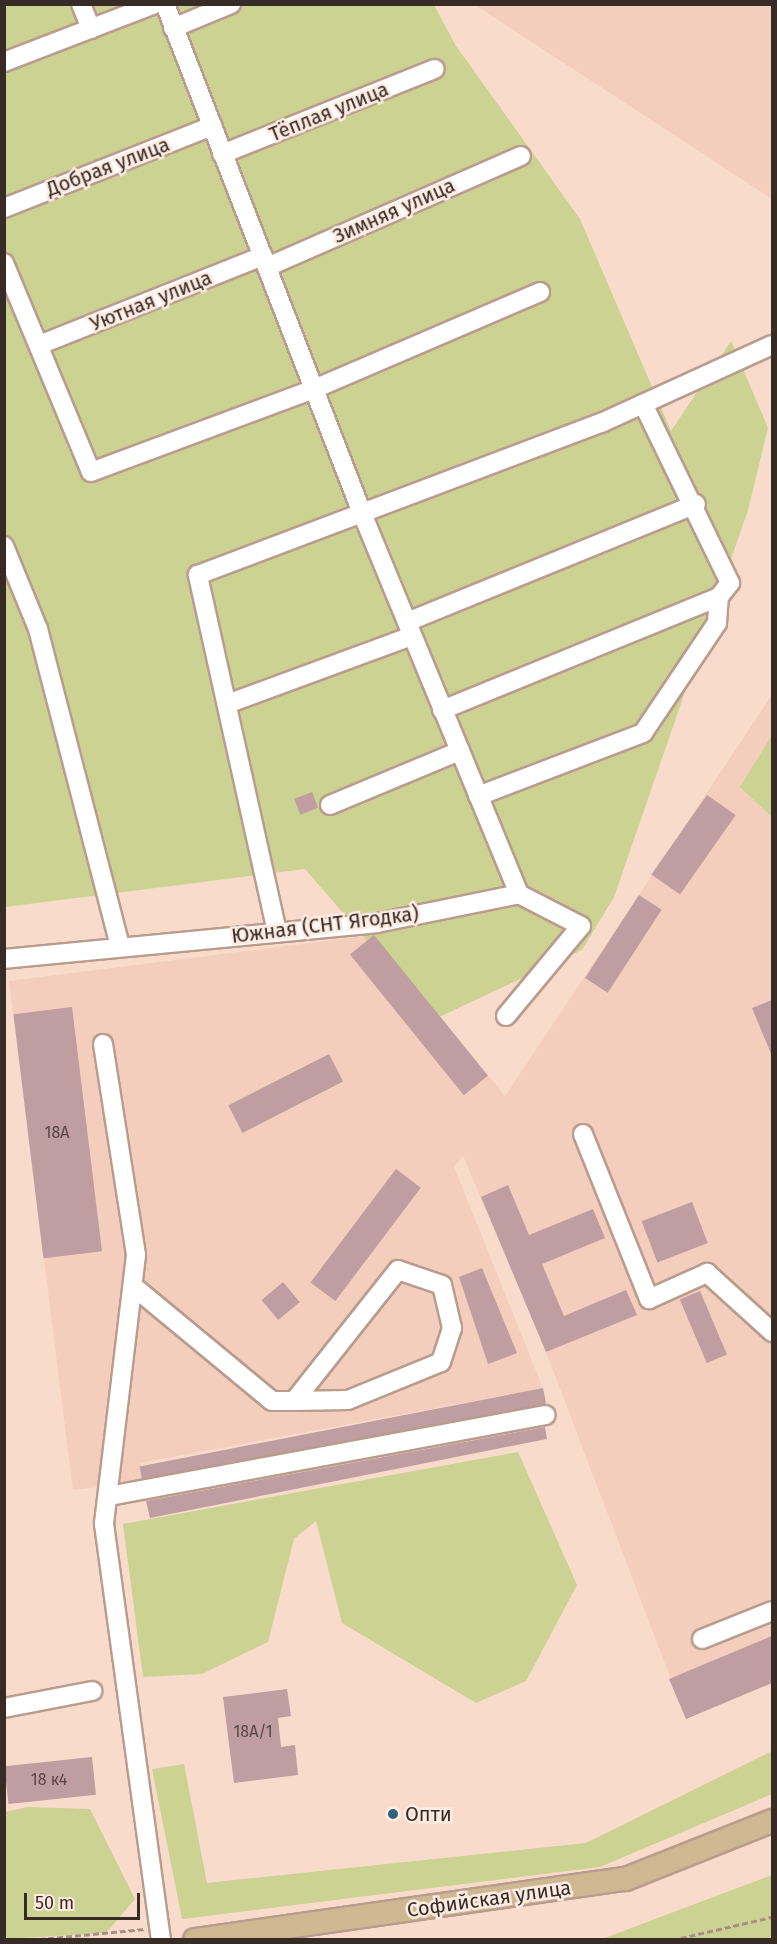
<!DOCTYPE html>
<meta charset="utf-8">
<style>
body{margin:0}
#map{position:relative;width:777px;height:1944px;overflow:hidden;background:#f9dbcc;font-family:"Fira Sans",sans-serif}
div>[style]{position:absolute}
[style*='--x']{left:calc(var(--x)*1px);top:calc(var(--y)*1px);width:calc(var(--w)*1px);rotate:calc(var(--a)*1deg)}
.built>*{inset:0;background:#f4cebc}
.green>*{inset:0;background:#cbd292}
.building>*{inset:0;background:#bf9da0;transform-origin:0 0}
.path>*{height:3px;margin-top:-1.5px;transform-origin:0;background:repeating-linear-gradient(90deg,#a69085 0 6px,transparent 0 9px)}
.roads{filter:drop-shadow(2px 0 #b99c8e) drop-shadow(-2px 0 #b99c8e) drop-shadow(0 2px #b99c8e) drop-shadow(0 -2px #b99c8e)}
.minor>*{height:18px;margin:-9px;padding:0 9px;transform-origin:9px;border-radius:9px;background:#fff}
.major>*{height:22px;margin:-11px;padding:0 11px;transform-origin:11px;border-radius:11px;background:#cdb892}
.dots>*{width:16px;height:16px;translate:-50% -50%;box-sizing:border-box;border:3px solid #feebe2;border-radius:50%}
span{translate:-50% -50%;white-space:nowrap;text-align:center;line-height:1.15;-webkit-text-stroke:5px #feebe2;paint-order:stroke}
.number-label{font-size:16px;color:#584844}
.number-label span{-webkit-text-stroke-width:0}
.street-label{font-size:20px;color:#362b25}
.poi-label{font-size:20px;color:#362b25}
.left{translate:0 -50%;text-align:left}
.frame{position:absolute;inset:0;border:6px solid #362b25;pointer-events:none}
.scale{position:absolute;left:24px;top:1893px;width:116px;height:27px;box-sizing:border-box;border:3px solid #362b25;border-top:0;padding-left:8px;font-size:18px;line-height:21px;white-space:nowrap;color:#362b25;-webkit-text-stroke:4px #feebe2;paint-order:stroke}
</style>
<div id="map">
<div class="built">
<i style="clip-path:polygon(475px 5px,772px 5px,772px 199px)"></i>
<i style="clip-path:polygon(772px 695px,772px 1683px,686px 1719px,546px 1352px,463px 1156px,454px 1167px,543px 1388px,140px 1463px,143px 1482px,73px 1490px,9px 981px,374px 935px,505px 1096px)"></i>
</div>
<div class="green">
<i style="clip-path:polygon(4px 5px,434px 5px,456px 46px,580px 219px,671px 431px,731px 341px,768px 428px,748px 510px,614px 897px,582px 950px,435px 1019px,305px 869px,5px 907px)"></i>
<i style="clip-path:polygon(772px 735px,772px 817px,740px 787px)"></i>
<i style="clip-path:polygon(518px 1452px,577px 1585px,526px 1681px,476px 1703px,342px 1623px,316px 1521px,294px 1539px,268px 1642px,202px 1674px,143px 1677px,123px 1524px)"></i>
<i style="clip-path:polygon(772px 1751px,772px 1794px,600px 1867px,182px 1919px,152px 1769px,184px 1764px,207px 1883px,586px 1843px)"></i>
<i style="clip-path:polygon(28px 1807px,90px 1809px,135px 1899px,106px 1933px,5px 1939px,5px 1812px)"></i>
<i style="clip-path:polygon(772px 1875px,772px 1939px,602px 1939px)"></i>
</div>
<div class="building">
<i style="left:312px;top:792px;width:17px;height:19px;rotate:69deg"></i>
<i style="left:707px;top:795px;width:35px;height:97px;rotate:35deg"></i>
<i style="left:639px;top:895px;width:27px;height:99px;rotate:33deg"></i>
<i style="left:374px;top:935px;width:181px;height:31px;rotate:51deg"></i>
<i style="clip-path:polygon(772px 1000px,772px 1056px,752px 1008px)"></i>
<i style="left:72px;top:1007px;width:246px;height:59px;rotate:83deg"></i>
<i style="left:329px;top:1054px;width:31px;height:113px;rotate:63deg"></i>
<i style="left:396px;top:1169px;width:31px;height:142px;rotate:37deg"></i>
<i style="clip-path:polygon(508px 1185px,529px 1235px,593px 1209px,605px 1238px,542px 1264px,564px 1316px,626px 1290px,637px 1315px,546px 1352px,481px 1197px)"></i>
<i style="left:692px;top:1202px;width:44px;height:54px;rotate:69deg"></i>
<i style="clip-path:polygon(482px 1268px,517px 1353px,488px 1364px,459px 1277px)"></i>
<i style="left:283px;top:1282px;width:26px;height:28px;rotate:50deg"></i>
<i style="left:700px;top:1291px;width:69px;height:22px;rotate:67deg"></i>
<i style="left:543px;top:1388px;width:16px;height:411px;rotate:79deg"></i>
<i style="clip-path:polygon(545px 1427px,547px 1439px,150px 1518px,146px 1501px)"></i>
<i style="clip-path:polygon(772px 1636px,772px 1683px,686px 1719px,669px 1679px)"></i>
<i style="clip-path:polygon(287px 1689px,291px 1716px,278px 1718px,281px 1747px,295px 1745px,298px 1775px,234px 1783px,223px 1697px)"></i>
<i style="left:92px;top:1757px;width:38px;height:88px;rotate:84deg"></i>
</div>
<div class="path">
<i style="--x:30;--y:1940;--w:115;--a:-5.5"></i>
<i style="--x:672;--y:1940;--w:103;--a:-13"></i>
</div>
<div class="roads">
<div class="minor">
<i style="--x:81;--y:4;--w:27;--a:68"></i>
<i style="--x:173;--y:28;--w:63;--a:-22.5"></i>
<i style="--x:4;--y:62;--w:162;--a:-21"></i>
<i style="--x:222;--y:154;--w:229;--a:-21.8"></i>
<i style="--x:4;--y:208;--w:224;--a:-21.5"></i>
<i style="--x:4;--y:263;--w:226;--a:67.4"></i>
<i style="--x:91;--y:472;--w:238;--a:-20.4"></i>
<i style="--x:314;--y:389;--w:246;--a:-23.2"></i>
<i style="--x:267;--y:267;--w:277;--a:-23.6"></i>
<i style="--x:39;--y:345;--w:241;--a:-21.7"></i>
<i style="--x:4;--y:546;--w:90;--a:67.7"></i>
<i style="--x:38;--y:629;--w:328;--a:75.5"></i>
<i style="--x:407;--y:622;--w:312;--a:-22.2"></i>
<i style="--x:227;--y:704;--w:197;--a:-20.2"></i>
<i style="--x:442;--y:710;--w:299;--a:-22.2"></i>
<i style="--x:719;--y:597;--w:18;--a:-52"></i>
<i style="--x:730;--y:583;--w:199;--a:-115.9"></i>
<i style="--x:478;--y:796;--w:177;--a:-20.9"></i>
<i style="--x:643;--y:733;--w:133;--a:-56.1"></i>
<i style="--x:717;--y:623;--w:26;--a:-86"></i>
<i style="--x:330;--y:805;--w:141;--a:-22.6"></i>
<i style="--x:277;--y:932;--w:366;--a:-102.5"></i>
<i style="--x:198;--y:575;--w:431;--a:-20.7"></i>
<i style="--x:601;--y:423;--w:188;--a:-24.5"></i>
<i style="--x:4;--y:959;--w:375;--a:-5.5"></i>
<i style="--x:377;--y:923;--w:145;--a:-11.5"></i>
<i style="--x:519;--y:894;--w:412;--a:-112.4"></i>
<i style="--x:362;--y:513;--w:546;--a:-111.16"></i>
<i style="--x:506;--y:1016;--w:117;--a:-50.2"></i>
<i style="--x:581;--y:926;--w:70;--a:-152.7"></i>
<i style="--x:103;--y:1044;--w:214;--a:81.1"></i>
<i style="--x:136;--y:1255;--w:271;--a:96.8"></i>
<i style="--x:104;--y:1524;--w:420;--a:82.2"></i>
<i style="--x:583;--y:1134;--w:178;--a:68.2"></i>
<i style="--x:649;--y:1299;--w:64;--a:-24.1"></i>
<i style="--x:707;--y:1273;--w:88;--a:42.2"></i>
<i style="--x:133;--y:1286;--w:180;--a:39.6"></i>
<i style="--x:272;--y:1401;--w:22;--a:0"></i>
<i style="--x:294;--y:1401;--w:54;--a:-1.1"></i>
<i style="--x:348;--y:1400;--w:100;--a:-22.2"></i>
<i style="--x:441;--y:1362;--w:36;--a:-72"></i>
<i style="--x:452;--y:1328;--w:44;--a:-103.1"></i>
<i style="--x:442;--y:1285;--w:46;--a:-161.2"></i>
<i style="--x:398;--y:1270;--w:167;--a:128.4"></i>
<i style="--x:109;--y:1496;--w:444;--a:-10.5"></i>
<i style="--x:702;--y:1639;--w:75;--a:-21.8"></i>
<i style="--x:4;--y:1708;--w:90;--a:-10.9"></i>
</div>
<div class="major">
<i style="--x:195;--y:1940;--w:435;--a:-8.1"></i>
<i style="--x:626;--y:1879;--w:157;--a:-21.7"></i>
</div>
</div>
<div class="dots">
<i style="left:393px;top:1814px;background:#316280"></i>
</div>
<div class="number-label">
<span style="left:57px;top:1133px">18А</span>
<span style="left:253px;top:1732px">18А/1</span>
<span style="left:49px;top:1780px">18 к4</span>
</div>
<div class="street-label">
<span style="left:329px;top:112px;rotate:-22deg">Тёплая улица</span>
<span style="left:108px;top:167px;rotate:-21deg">Добрая улица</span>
<span style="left:394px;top:211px;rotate:-24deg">Зимняя улица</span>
<span style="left:151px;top:301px;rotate:-22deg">Уютная улица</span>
<span style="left:325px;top:925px;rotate:-7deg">Южная (СНТ Ягодка)</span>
<span style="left:489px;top:1899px;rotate:-8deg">Софийская улица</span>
</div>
<div class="poi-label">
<span class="left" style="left:405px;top:1814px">Опти</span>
</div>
<div class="frame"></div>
<div class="scale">50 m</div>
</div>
